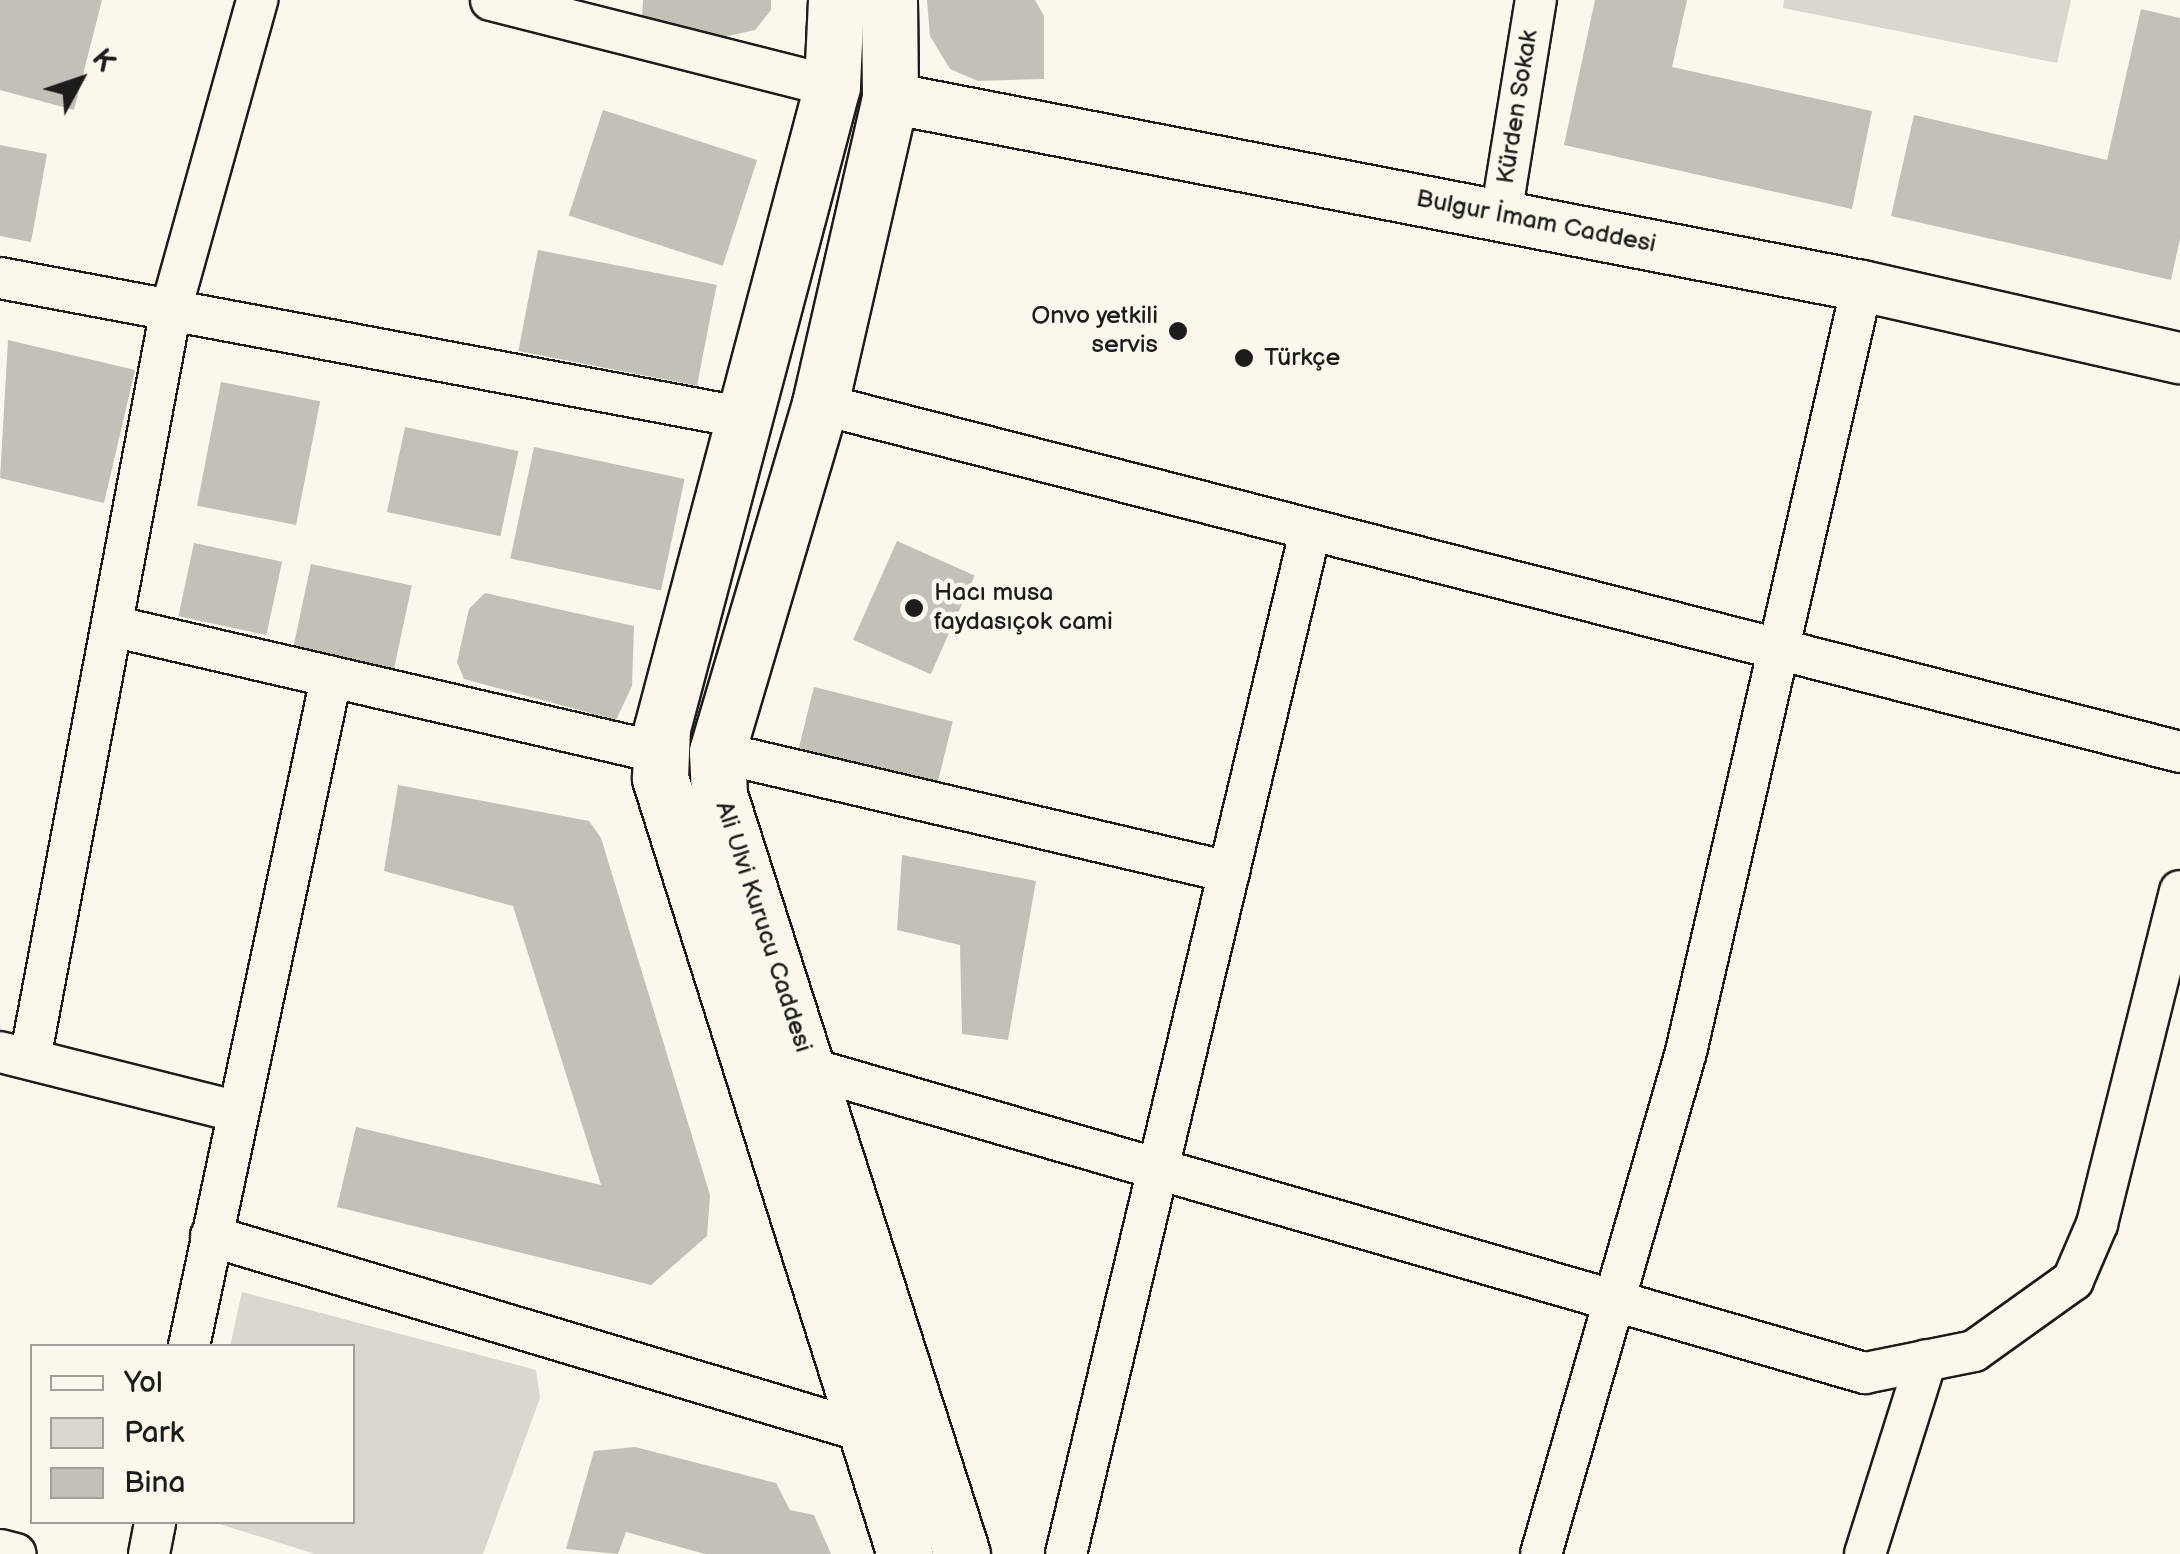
<!DOCTYPE html>
<meta charset="utf-8">
<style>
body{margin:0}
#map{position:relative;width:2180px;height:1554px;overflow:hidden;background:#fbf7ec;font-family:"Balsamiq Sans",sans-serif}
div>[style]{position:absolute}
[style*='--x']{left:calc(var(--x)*1px);top:calc(var(--y)*1px);width:calc(var(--w)*1px);rotate:calc(var(--a)*1deg)}
.green>*{inset:0;background:#dad7ce}
.building>*{inset:0;background:#c3c0b8;transform-origin:0 0}
.roads{filter:drop-shadow(2px 0 #1c1c1c) drop-shadow(-2px 0 #1c1c1c) drop-shadow(0 2px #1c1c1c) drop-shadow(0 -2px #1c1c1c)}
.minor>*{height:40px;margin:-20px;padding:0 20px;transform-origin:20px;border-radius:20px;background:#fbf7ec}
.tertiary>*{height:50px;margin:-25px;padding:0 25px;transform-origin:25px;border-radius:25px;background:#fbf7ec}
.secondary>*{height:55px;margin:-27.5px;padding:0 27.5px;transform-origin:27.5px;border-radius:27.5px;background:#fbf7ec}
.dots>*{width:28px;height:28px;translate:-50% -50%;box-sizing:border-box;border:5px solid #fbf7ec;border-radius:50%}
span{translate:-50% -50%;white-space:nowrap;text-align:center;line-height:1.15;-webkit-text-stroke:9px #fbf7ec;paint-order:stroke}
.street-label{font-size:25px;color:#1c1c1c}
.poi-label{font-size:25px;color:#1c1c1c}
.right{translate:-100% -50%;text-align:right}
.left{translate:0 -50%;text-align:left}
.legend{position:absolute;left:30px;top:1344px;width:325px;height:180px;box-sizing:border-box;background:#fbf7ec;border:2px solid #a29f99;margin:0;padding:12px 18px;list-style:none;font-size:30px;color:#1c1c1c}
.legend li{display:flex;align-items:center;gap:20px;height:50px}
.legend b{width:50px;border:2px solid #a29f99}
.north{position:absolute;left:30px;top:30px;width:100px;height:100px;-webkit-text-stroke:8px #fbf7ec;paint-order:stroke;rotate:50deg;font-size:28px;font-weight:700;line-height:40px;text-align:center;color:#1c1c1c}
.north::after{content:'';display:block;margin:auto;width:35px;height:45px;background:#1c1c1c;clip-path:polygon(50% 0,100% 100%,50% 72%,0 100%)}
</style>
<div id="map">
<div class="green">
<i style="clip-path:polygon(1784px 0,2071px 0,2057px 63px,1783px 8px)"></i>
<i style="clip-path:polygon(242px 1292px,536px 1370px,540px 1398px,483px 1554px,315px 1554px,213px 1522px,352px 1522px,352px 1346px,230px 1346px)"></i>
</div>
<div class="building">
<i style="clip-path:polygon(0 0,102px 0,74px 110px,0 90px)"></i>
<i style="clip-path:polygon(643px 0,771px 0,771px 10px,755px 30px,719px 38px,642px 19px)"></i>
<i style="clip-path:polygon(927px 0,1035px 0,1044px 16px,1044px 79px,978px 81px,950px 69px,930px 36px)"></i>
<i style="clip-path:polygon(1595px 0,1687px 0,1672px 67px,1872px 111px,1852px 209px,1564px 145px)"></i>
<i style="clip-path:polygon(2141px 9px,2180px 18px,2180px 239px,2171px 280px,1891px 216px,1914px 115px,2107px 160px)"></i>
<i style="left:603px;top:110px;width:162px;height:111px;rotate:18deg"></i>
<i style="clip-path:polygon(0 145px,47px 154px,31px 242px,0 236px)"></i>
<i style="left:538px;top:250px;width:182px;height:103px;rotate:11deg"></i>
<i style="clip-path:polygon(8px 340px,135px 370px,104px 503px,0 478px)"></i>
<i style="left:221px;top:382px;width:101px;height:126px;rotate:11deg"></i>
<i style="left:405px;top:427px;width:116px;height:87px;rotate:12deg"></i>
<i style="left:534px;top:447px;width:154px;height:114px;rotate:12deg"></i>
<i style="left:897px;top:541px;width:85px;height:108px;rotate:24deg"></i>
<i style="left:194px;top:543px;width:90px;height:75px;rotate:12deg"></i>
<i style="left:311px;top:564px;width:103px;height:88px;rotate:12deg"></i>
<i style="clip-path:polygon(485px 593px,634px 626px,632px 686px,616px 720px,464px 679px,457px 662px,469px 609px)"></i>
<i style="left:814px;top:687px;width:143px;height:63px;rotate:14deg"></i>
<i style="clip-path:polygon(398px 785px,589px 821px,601px 838px,710px 1195px,707px 1236px,651px 1285px,337px 1207px,356px 1127px,601px 1185px,513px 906px,384px 871px)"></i>
<i style="clip-path:polygon(902px 855px,1036px 881px,1008px 1040px,962px 1034px,960px 945px,897px 930px)"></i>
<i style="clip-path:polygon(635px 1447px,776px 1483px,790px 1510px,814px 1515px,831px 1554px,705px 1554px,626px 1532px,618px 1554px,566px 1549px,594px 1451px)"></i>
</div>
<div class="roads">
<div class="minor">
<i style="--x:491;--y:0;--w:352;--a:14.2"></i>
<i style="--x:1501;--y:215;--w:218;--a:-80.8"></i>
<i style="--x:0;--y:278;--w:753;--a:10.64"></i>
<i style="--x:820;--y:404;--w:1404;--a:14.35"></i>
<i style="--x:112;--y:626;--w:563;--a:13.03"></i>
<i style="--x:717;--y:752;--w:526;--a:13.19"></i>
<i style="--x:0;--y:1052;--w:242;--a:14.1"></i>
<i style="--x:30;--y:1059;--w:763;--a:-79.35"></i>
<i style="--x:171;--y:309;--w:321;--a:-74.4"></i>
<i style="--x:808;--y:1068;--w:1100;--a:16.1"></i>
<i style="--x:1865;--y:1373;--w:111;--a:-11.4"></i>
<i style="--x:1974;--y:1351;--w:122;--a:-35.6"></i>
<i style="--x:2073;--y:1280;--w:61;--a:-66.8"></i>
<i style="--x:2097;--y:1224;--w:343;--a:-76"></i>
<i style="--x:211;--y:1236;--w:687;--a:16.67"></i>
<i style="--x:189;--y:1346;--w:678;--a:-77.99"></i>
<i style="--x:0;--y:1550;--w:16;--a:14"></i>
<i style="--x:149;--y:1554;--w:33;--a:-79"></i>
<i style="--x:1066;--y:1554;--w:1047;--a:-76.57"></i>
<i style="--x:1541;--y:1554;--w:523;--a:-73.89"></i>
<i style="--x:1686;--y:1052;--w:786;--a:-77.06"></i>
<i style="--x:1865;--y:1554;--w:203;--a:-72.5"></i>
</div>
<div class="tertiary">
<i style="--x:890;--y:98;--w:990;--a:10.95"></i>
<i style="--x:1862;--y:286;--w:326;--a:12.8"></i>
</div>
<div class="secondary">
<i style="--x:836;--y:0;--w:86;--a:92.7"></i>
<i style="--x:832;--y:86;--w:664;--a:104.83"></i>
<i style="--x:662;--y:728;--w:50;--a:92.3"></i>
<i style="--x:660;--y:778;--w:814;--a:72.48"></i>
<i style="--x:889;--y:0;--w:98;--a:89.4"></i>
<i style="--x:890;--y:98;--w:314;--a:102.9"></i>
<i style="--x:820;--y:404;--w:363;--a:106.5"></i>
<i style="--x:717;--y:752;--w:43;--a:87.3"></i>
<i style="--x:719;--y:795;--w:797;--a:72.25"></i>
</div>
</div>
<div class="dots">
<i style="left:1178px;top:331px;background:#1c1c1c"></i>
<i style="left:1244px;top:358px;background:#1c1c1c"></i>
<i style="left:914px;top:608px;background:#1c1c1c"></i>
</div>
<div class="street-label">
<span style="left:1518px;top:107px;rotate:-81deg">Kürden Sokak</span>
<span style="left:1536px;top:222px;rotate:11deg">Bulgur İmam Caddesi</span>
<span style="left:763px;top:927px;rotate:72deg">Ali Ulvi Kurucu Caddesi</span>
</div>
<div class="poi-label">
<span class="right" style="left:1158px;top:331px">Onvo yetkili<br>servis</span>
<span class="left" style="left:1264px;top:358px">Türkçe</span>
<span class="left" style="left:934px;top:608px">Hacı musa<br>faydasıçok cami</span>
</div>
<ul class="legend">
<li><b style="height:12px;background:#fbf7ec"></b>Yol</li>
<li><b style="height:28px;background:#dad7ce"></b>Park</li>
<li><b style="height:28px;background:#c3c0b8"></b>Bina</li>
</ul>
<div class="north">K</div>
</div>
